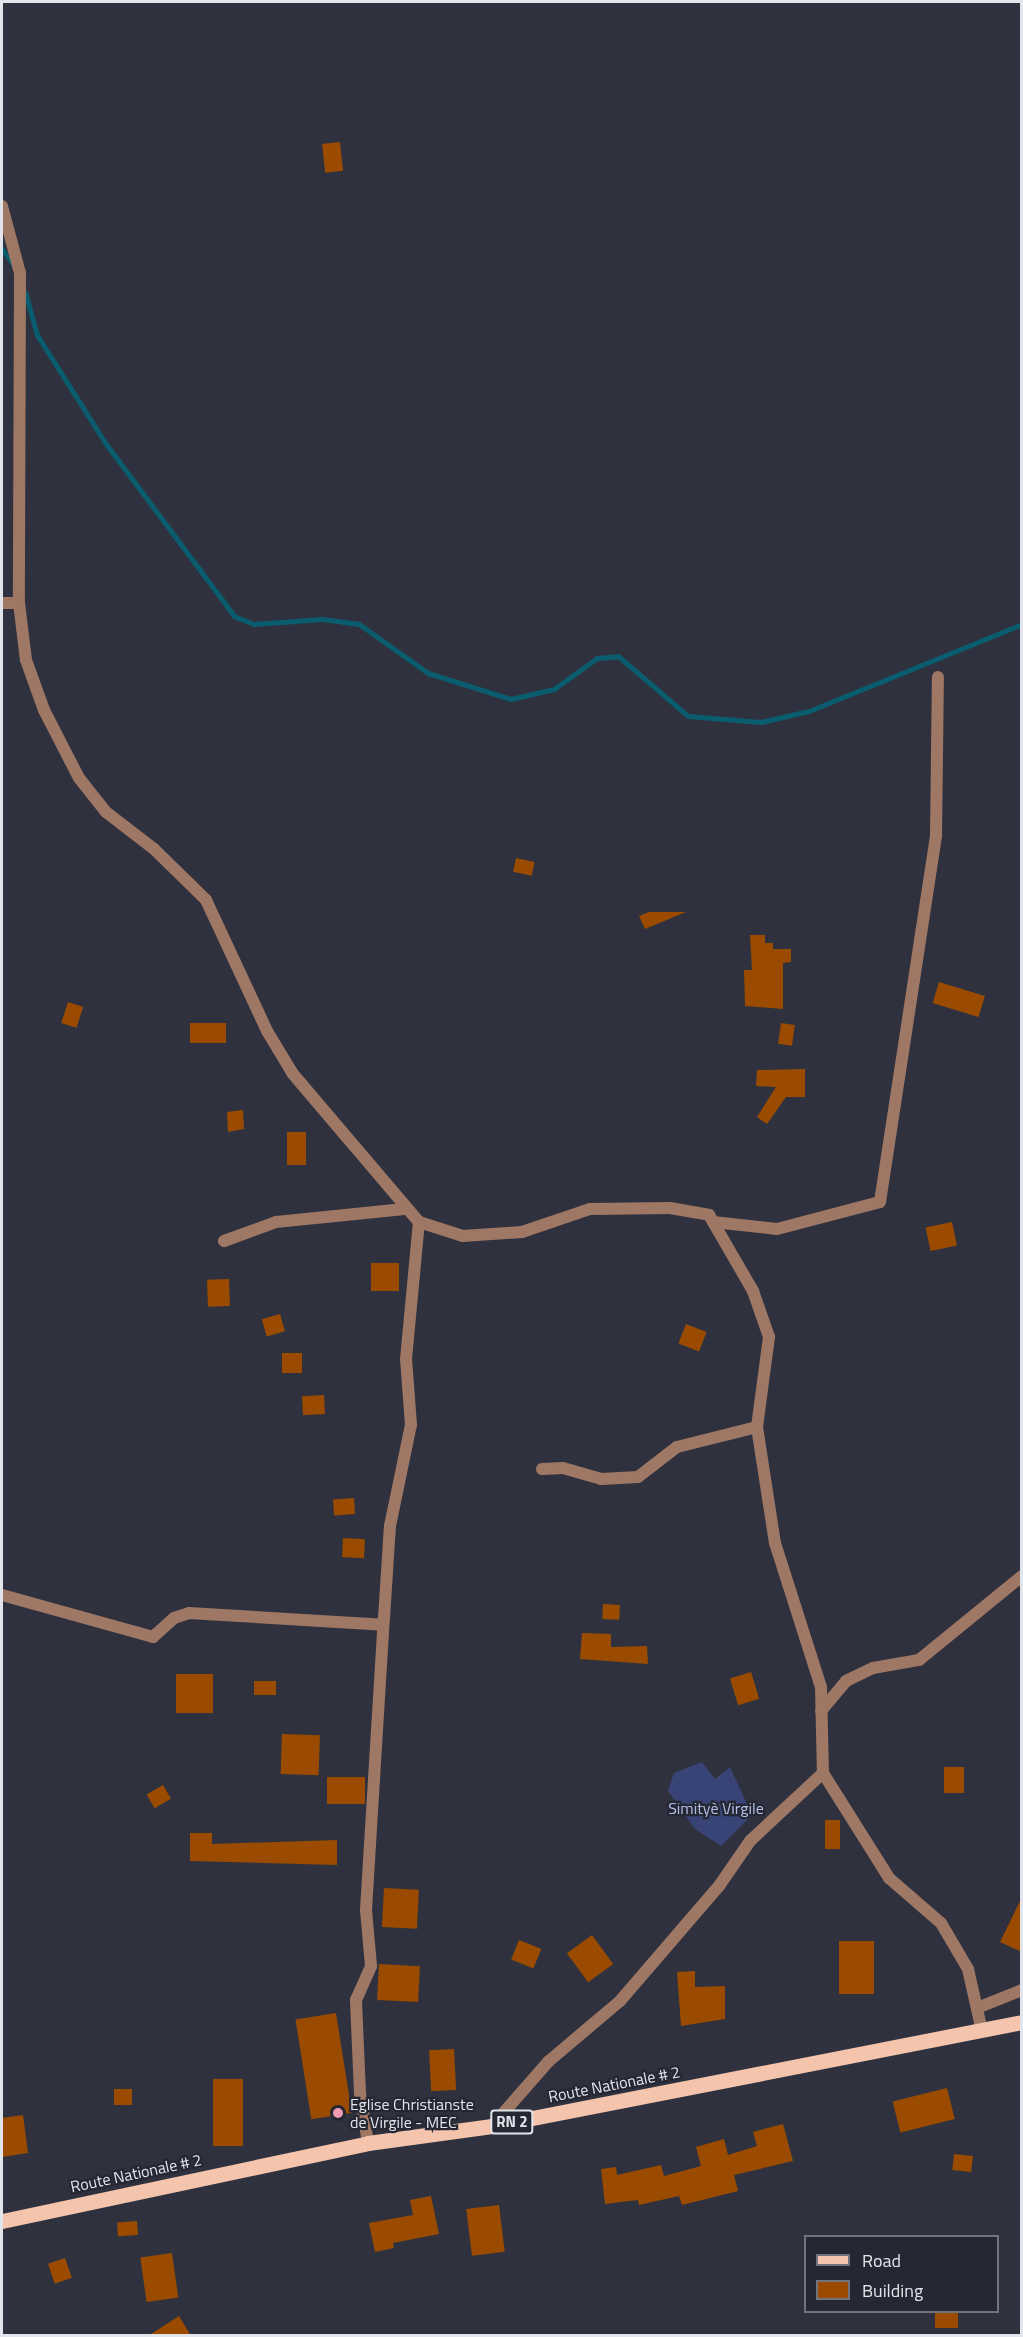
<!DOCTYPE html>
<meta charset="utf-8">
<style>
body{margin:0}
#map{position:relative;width:1023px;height:2337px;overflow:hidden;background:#2f323e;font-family:"Titillium Web",sans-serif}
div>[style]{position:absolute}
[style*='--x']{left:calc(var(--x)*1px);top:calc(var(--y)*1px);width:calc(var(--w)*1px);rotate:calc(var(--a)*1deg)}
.green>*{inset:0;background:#394476}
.stream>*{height:5px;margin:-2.5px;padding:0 2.5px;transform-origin:2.5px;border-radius:2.5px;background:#0a5d6f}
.building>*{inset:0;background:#9a4b00;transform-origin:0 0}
.minor>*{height:12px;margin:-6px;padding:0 6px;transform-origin:6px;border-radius:6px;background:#9f7765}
.primary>*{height:15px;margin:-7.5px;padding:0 7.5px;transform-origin:7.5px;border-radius:7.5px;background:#f5c4ad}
.dots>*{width:16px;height:16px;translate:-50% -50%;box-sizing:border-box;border:3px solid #252833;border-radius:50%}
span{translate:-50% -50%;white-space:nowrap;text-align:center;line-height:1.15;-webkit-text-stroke:4.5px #252833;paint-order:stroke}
.shield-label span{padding:2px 4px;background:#252833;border:2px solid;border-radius:4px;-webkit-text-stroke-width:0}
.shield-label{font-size:15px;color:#e2e5ec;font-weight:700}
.park-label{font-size:16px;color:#b3c0eb}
.street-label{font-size:16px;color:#e2e5ec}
.poi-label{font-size:16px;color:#e2e5ec}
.left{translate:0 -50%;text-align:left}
.frame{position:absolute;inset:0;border:3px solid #e2e5ec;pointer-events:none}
.legend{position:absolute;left:804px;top:2235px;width:195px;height:78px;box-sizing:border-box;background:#252833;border:2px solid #71747d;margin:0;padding:8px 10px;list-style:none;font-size:18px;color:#e2e5ec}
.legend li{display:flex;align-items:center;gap:12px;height:30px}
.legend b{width:30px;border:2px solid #71747d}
</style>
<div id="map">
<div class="green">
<i style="clip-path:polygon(702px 1762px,715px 1779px,730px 1767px,752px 1815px,721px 1846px,695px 1829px,668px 1791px,674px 1773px)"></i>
</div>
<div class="stream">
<i style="--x:2;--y:249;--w:19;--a:54"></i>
<i style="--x:25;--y:292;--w:45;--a:74.4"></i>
<i style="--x:37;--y:335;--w:129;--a:57.7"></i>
<i style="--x:106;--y:444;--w:214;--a:53.3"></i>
<i style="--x:234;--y:616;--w:22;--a:22"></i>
<i style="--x:254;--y:624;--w:69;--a:-4.1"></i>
<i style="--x:323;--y:619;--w:36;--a:8"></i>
<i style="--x:359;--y:624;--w:85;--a:35.4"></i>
<i style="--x:428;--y:673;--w:87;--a:17.4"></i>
<i style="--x:511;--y:699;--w:44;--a:-13.1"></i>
<i style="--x:554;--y:689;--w:53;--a:-35.8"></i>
<i style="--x:597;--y:658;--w:21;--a:-5"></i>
<i style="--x:618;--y:656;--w:92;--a:40.6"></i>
<i style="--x:688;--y:716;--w:73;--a:4.7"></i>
<i style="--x:761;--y:722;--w:49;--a:-12.9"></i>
<i style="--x:809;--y:711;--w:230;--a:-22.2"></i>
</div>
<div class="building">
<i style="left:340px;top:142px;width:29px;height:18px;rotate:84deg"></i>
<i style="left:516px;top:858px;width:19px;height:14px;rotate:12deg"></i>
<i style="clip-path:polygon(649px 912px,686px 912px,645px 929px,639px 916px)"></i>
<i style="clip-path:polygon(750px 935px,765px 935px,765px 943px,773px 943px,773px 949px,791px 949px,791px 962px,783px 963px,783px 1009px,745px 1006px,744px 970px,752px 970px)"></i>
<i style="left:939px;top:982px;width:48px;height:22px;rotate:17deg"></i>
<i style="left:68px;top:1002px;width:16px;height:22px;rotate:18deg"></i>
<i style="left:190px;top:1023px;width:36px;height:20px"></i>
<i style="left:781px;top:1023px;width:14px;height:21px;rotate:8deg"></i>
<i style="clip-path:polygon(805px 1069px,805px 1097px,786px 1097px,767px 1124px,757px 1117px,776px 1087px,756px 1086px,757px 1070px)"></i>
<i style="clip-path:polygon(243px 1110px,244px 1129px,228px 1132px,227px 1112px)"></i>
<i style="left:287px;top:1132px;width:19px;height:33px"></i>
<i style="left:952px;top:1222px;width:24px;height:27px;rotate:78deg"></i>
<i style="left:371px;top:1263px;width:28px;height:28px"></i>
<i style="left:229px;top:1279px;width:27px;height:22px;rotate:88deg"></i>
<i style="left:280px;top:1314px;width:18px;height:19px;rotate:74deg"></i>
<i style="left:686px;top:1324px;width:22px;height:21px;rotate:21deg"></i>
<i style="left:302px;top:1353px;width:20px;height:20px;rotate:90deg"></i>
<i style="left:324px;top:1395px;width:19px;height:22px;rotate:87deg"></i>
<i style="left:354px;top:1498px;width:16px;height:21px;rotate:86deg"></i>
<i style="left:343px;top:1538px;width:22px;height:19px;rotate:3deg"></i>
<i style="left:603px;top:1604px;width:17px;height:15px;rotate:3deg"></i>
<i style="clip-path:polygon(582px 1633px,611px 1634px,611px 1647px,647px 1646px,648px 1664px,580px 1659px)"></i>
<i style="left:751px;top:1672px;width:28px;height:22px;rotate:73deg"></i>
<i style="left:176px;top:1674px;width:37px;height:39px"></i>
<i style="left:254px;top:1681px;width:22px;height:14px"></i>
<i style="left:282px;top:1734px;width:38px;height:40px;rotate:2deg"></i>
<i style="left:944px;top:1767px;width:20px;height:26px"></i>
<i style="left:327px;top:1777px;width:38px;height:27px"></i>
<i style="left:163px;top:1785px;width:16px;height:19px;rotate:60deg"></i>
<i style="left:825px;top:1820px;width:15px;height:29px"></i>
<i style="clip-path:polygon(190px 1833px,212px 1833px,212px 1844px,337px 1840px,337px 1865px,190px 1861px)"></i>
<i style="left:384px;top:1888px;width:35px;height:39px;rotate:3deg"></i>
<i style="clip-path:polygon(1022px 1897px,1022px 1952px,1000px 1942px)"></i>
<i style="left:592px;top:1935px;width:36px;height:31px;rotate:54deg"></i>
<i style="left:519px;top:1940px;width:24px;height:21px;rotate:22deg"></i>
<i style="left:839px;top:1941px;width:35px;height:53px"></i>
<i style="left:379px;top:1964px;width:41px;height:36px;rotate:3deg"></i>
<i style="clip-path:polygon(695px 1971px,695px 1987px,725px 1986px,725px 2019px,681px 2026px,677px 1972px)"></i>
<i style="left:336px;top:2013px;width:101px;height:41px;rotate:81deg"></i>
<i style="left:454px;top:2049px;width:41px;height:25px;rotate:87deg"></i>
<i style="left:213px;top:2079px;width:30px;height:67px"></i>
<i style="left:947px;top:2088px;width:32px;height:56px;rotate:76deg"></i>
<i style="left:114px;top:2089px;width:18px;height:16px"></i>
<i style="clip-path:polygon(23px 2115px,28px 2153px,2px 2157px,2px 2118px)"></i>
<i style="clip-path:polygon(783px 2124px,793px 2161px,734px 2175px,738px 2191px,682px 2205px,679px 2196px,639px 2205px,638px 2200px,605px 2204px,601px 2169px,616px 2167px,617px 2175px,661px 2165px,664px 2176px,701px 2166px,696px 2147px,724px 2139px,728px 2155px,757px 2146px,753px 2132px)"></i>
<i style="left:954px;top:2154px;width:19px;height:16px;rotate:6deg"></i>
<i style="clip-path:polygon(431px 2196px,439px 2234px,393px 2243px,394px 2248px,375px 2252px,369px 2223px,413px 2215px,410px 2200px)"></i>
<i style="left:499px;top:2205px;width:47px;height:33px;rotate:83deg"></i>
<i style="left:137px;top:2221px;width:14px;height:20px;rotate:86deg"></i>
<i style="left:172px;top:2253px;width:45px;height:32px;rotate:82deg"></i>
<i style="left:65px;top:2258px;width:21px;height:18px;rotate:71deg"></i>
<i style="left:935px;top:2312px;width:23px;height:16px"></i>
<i style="clip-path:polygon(179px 2316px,191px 2336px,148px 2336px)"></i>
</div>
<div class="minor">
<i style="--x:2;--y:206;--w:69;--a:75"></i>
<i style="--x:20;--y:273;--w:330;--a:90.2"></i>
<i style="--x:19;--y:603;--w:57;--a:83"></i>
<i style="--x:26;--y:660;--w:53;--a:70.2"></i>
<i style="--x:44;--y:710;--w:76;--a:62.8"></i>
<i style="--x:79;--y:778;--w:43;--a:51.5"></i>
<i style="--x:106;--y:812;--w:61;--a:37.6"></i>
<i style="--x:154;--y:849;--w:73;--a:44.4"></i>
<i style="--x:206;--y:900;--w:145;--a:65"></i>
<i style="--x:267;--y:1031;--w:50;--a:58.8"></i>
<i style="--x:293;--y:1074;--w:194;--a:49.6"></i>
<i style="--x:419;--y:1222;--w:46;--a:17.7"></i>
<i style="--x:463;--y:1236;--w:59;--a:-3.9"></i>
<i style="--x:522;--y:1232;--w:72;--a:-18.7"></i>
<i style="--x:590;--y:1209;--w:80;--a:-0.7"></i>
<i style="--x:670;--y:1208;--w:40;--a:10"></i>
<i style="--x:709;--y:1215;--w:88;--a:59.9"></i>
<i style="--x:753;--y:1291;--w:49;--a:70.8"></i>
<i style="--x:769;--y:1337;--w:91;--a:97.6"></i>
<i style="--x:757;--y:1427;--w:117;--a:81.2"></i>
<i style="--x:775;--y:1543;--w:151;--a:72.3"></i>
<i style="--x:821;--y:1687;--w:86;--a:88.7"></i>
<i style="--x:823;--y:1773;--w:124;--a:57.8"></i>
<i style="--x:889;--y:1878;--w:69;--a:40.9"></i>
<i style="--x:941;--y:1923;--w:53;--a:59.6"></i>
<i style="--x:968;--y:1969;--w:64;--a:77.3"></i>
<i style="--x:2;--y:603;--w:17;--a:0"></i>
<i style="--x:713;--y:1222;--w:64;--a:6.2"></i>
<i style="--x:777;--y:1229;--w:106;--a:-14.7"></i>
<i style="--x:880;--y:1202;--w:371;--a:-81.3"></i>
<i style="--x:936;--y:835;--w:158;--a:-89.3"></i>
<i style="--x:224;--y:1241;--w:55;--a:-20.1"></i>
<i style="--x:276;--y:1222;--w:129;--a:-5.8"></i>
<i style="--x:542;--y:1469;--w:21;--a:-3"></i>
<i style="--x:563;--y:1468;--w:40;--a:16"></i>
<i style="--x:601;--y:1479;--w:37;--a:-3"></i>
<i style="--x:638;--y:1477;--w:49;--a:-37.6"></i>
<i style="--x:677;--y:1447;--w:82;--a:-14"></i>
<i style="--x:2;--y:1595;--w:157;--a:15.5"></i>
<i style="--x:153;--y:1637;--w:28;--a:-42"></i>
<i style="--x:174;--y:1618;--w:16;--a:-18"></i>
<i style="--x:189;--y:1613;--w:194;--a:3.5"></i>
<i style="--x:821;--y:1711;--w:39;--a:-50"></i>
<i style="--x:846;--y:1681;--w:30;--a:-26"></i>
<i style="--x:873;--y:1668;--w:47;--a:-9.9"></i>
<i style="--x:919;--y:1660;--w:133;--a:-39.2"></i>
<i style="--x:977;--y:2008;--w:48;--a:-21.8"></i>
<i style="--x:492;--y:2126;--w:86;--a:-48.8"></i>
<i style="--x:549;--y:2061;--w:93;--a:-40.2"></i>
<i style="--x:620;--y:2001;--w:152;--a:-49.3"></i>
<i style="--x:719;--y:1886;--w:55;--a:-55.4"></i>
<i style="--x:750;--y:1841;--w:100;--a:-43"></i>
<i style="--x:368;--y:2143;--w:51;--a:-99.1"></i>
<i style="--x:360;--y:2093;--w:93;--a:-92.5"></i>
<i style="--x:356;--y:2000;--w:37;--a:-66"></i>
<i style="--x:371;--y:1966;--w:56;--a:-95.1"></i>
<i style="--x:366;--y:1910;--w:293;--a:-86.5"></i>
<i style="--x:384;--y:1618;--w:92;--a:-86.3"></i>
<i style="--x:390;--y:1526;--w:103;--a:-78.3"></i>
<i style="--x:411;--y:1425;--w:66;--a:-94.3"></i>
<i style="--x:406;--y:1359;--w:138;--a:-84.6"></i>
</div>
<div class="primary">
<i style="--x:2;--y:2221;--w:374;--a:-12"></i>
<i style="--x:368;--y:2143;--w:125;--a:-7.8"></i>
<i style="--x:492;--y:2126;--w:540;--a:-11.1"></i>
</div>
<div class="dots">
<i style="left:338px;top:2113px;background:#f19ab3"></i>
</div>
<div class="shield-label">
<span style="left:512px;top:2122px">RN 2</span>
</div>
<div class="park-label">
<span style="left:716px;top:1808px">Simityè Virgile</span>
</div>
<div class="street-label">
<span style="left:614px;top:2084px;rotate:-11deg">Route Nationale # 2</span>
<span style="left:136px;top:2173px;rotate:-12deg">Route Nationale # 2</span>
</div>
<div class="poi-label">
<span class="left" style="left:350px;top:2113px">Eglise Christianste<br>de Virgile - MEC</span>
</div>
<div class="frame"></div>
<ul class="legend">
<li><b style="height:8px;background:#f5c4ad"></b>Road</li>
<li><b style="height:16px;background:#9a4b00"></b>Building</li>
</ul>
</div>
